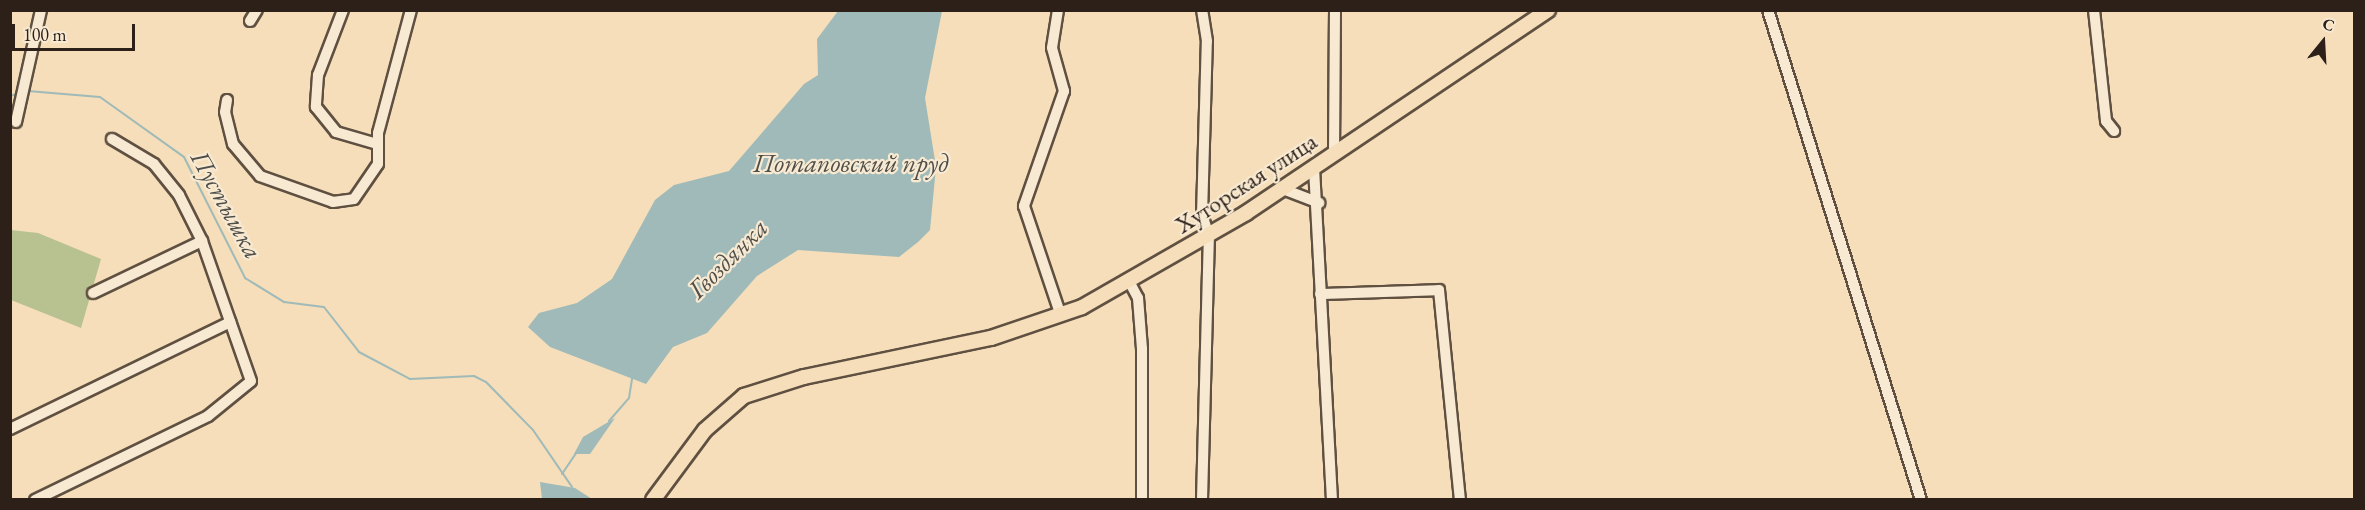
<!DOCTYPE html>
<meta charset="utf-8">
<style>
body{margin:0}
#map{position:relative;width:2365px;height:510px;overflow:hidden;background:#f5deb9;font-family:"EB Garamond",serif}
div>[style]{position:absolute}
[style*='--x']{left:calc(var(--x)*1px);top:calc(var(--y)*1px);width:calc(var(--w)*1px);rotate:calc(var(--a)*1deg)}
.green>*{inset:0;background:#b8c291}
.water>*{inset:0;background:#9fbab8}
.stream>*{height:2px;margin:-1px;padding:0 1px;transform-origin:1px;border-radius:1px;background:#9fbab8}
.roads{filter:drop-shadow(2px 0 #5f5041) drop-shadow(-2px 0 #5f5041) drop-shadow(0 2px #5f5041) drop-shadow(0 -2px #5f5041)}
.minor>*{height:10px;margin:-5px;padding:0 5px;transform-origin:5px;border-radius:5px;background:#f8ead2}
.major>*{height:14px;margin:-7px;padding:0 7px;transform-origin:7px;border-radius:7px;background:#f5deb9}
span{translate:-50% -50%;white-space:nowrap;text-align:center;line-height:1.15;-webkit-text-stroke:4.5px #f8ead2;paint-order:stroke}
.street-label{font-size:24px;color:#2d2019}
.water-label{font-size:26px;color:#4f4e49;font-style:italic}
.frame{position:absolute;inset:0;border:12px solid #2d2019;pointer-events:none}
.north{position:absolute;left:2293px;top:12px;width:60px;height:60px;-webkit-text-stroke:4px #f8ead2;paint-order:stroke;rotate:18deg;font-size:16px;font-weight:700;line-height:24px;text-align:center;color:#2d2019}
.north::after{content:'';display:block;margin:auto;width:21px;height:27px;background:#2d2019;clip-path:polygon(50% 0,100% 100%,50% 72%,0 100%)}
.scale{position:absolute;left:12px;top:24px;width:123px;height:27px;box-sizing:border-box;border:3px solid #2d2019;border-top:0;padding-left:8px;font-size:18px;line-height:21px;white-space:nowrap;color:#2d2019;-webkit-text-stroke:4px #f8ead2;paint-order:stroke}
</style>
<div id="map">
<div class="green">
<i style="clip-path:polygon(11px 230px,38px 233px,101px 259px,81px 328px,11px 300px)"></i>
</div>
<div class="water">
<i style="clip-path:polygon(838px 11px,942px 11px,925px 98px,936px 167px,930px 230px,918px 242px,899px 257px,798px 250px,757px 276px,707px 333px,673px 347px,646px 384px,550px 347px,528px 327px,539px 313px,577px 303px,612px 279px,655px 200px,674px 185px,729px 171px,804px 84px,818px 75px,817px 39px)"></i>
<i style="clip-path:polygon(615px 418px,590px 454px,574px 454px,583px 437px)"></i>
<i style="clip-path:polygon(540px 482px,575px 488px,592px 499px,542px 499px)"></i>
</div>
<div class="stream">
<i style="--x:28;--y:91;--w:72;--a:4.8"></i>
<i style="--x:100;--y:97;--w:103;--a:35.5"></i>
<i style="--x:184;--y:157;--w:136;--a:63.2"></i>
<i style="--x:245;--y:278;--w:46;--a:31.6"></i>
<i style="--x:284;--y:302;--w:40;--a:7.1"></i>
<i style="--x:324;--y:307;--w:57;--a:52.1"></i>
<i style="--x:359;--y:352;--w:58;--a:27.9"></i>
<i style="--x:410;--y:379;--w:64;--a:-2.7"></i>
<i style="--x:474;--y:376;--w:13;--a:27"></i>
<i style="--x:486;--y:382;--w:67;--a:45.6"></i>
<i style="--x:533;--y:430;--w:69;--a:55.6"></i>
<i style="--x:10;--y:96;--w:9;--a:-18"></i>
<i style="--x:609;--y:421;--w:30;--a:-49"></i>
<i style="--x:629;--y:398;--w:20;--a:-81"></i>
<i style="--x:562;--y:474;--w:27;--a:-56"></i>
</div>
<div class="roads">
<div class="minor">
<i style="--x:343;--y:10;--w:70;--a:111"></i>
<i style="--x:318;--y:75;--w:32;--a:94"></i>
<i style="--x:316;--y:107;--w:32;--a:51"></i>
<i style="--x:336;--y:132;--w:43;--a:16.3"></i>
<i style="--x:1058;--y:10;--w:38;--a:99"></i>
<i style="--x:1052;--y:48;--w:45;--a:74.4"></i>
<i style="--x:1064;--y:91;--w:122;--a:109.2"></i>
<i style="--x:1024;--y:206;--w:113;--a:71.4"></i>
<i style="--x:1768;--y:10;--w:513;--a:72.66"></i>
<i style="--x:2094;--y:10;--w:112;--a:83.8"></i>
<i style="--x:2106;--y:121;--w:13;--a:51"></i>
<i style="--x:250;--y:21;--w:13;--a:-58"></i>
<i style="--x:227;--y:100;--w:12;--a:99"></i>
<i style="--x:225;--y:112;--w:33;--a:76"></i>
<i style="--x:233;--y:144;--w:42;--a:49.8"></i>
<i style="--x:260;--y:176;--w:77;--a:19.6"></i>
<i style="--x:333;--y:202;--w:21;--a:-8"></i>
<i style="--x:354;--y:199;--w:42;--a:-55.6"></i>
<i style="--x:378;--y:164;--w:31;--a:-90"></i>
<i style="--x:378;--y:133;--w:127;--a:-75"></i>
<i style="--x:16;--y:122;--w:115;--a:-77.4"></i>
<i style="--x:1334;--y:153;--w:143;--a:-89.6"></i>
<i style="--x:1314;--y:168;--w:332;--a:86.9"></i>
<i style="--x:1283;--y:189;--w:39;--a:21"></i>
<i style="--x:1130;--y:283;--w:17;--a:62"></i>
<i style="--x:1138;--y:298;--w:51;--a:85.5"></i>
<i style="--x:1142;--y:349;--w:151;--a:90"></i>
<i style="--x:93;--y:293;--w:121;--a:-25.5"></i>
<i style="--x:1320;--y:294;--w:119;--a:-1.9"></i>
<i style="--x:1439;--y:290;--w:211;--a:84.3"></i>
<i style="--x:10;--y:429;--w:245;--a:-25.9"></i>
<i style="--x:35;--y:500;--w:192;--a:-25.9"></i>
<i style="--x:208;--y:416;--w:55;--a:-39.1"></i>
<i style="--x:251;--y:381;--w:148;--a:-109.3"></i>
<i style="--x:202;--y:241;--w:51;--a:-116.6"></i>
<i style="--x:179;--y:195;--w:40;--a:-129"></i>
<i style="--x:154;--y:164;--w:49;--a:-149.2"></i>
<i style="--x:1202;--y:500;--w:264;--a:-88.5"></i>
<i style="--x:1209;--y:236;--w:22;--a:-108"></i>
<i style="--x:1202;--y:215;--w:174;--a:-88.4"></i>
<i style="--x:1207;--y:41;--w:31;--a:-99"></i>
</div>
<div class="major">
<i style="--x:653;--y:500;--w:87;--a:-53.4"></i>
<i style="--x:705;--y:430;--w:52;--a:-41.1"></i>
<i style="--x:744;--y:396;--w:63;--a:-17.6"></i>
<i style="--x:804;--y:377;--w:191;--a:-11.8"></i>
<i style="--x:991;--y:338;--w:96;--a:-18.8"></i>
<i style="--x:1082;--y:307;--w:189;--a:-29.8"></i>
<i style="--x:1246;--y:213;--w:364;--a:-33.9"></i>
</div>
</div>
<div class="street-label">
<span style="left:1246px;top:183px;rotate:-33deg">Хуторская улица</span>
</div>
<div class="water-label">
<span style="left:851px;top:164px">Потаповский пруд</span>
<span style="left:226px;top:205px;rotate:61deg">Пустышка</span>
<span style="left:728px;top:259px;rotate:-45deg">Гвоздянка</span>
</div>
<div class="frame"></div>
<div class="north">С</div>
<div class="scale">100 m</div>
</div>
